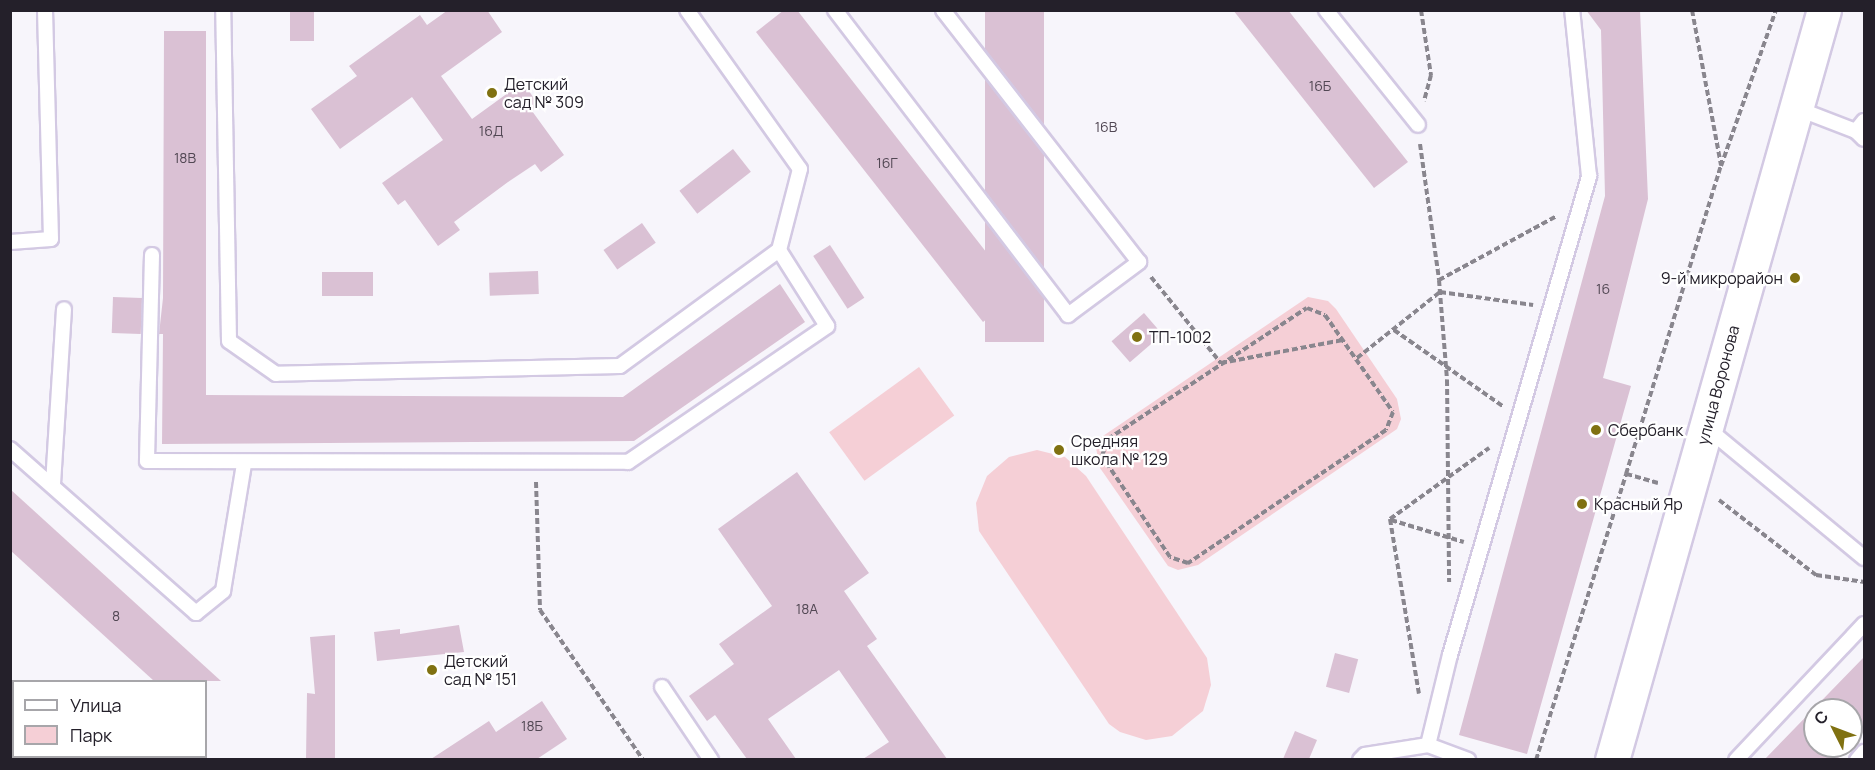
<!DOCTYPE html>
<meta charset="utf-8">
<style>
body{margin:0}
#map{position:relative;width:1875px;height:770px;overflow:hidden;background:#f7f5fb;font-family:Manrope,sans-serif}
div>[style]{position:absolute}
[style*='--x']{left:calc(var(--x)*1px);top:calc(var(--y)*1px);width:calc(var(--w)*1px);rotate:calc(var(--a)*1deg)}
.green>*{inset:0;background:#f5cfd6;transform-origin:0 0}
.building>*{inset:0;background:#dac1d4;transform-origin:0 0}
.path>*{height:4px;margin-top:-2px;transform-origin:0;background:repeating-linear-gradient(90deg,#89868e 0 6px,transparent 0 9px)}
.roads{filter:drop-shadow(2px 0 #d3c9e3) drop-shadow(-2px 0 #d3c9e3) drop-shadow(0 2px #d3c9e3) drop-shadow(0 -2px #d3c9e3)}
.service>*{height:14px;margin:-7px;padding:0 7px;transform-origin:7px;border-radius:7px;background:#fff}
.secondary>*{height:33px;margin:-16.5px;padding:0 16.5px;transform-origin:16.5px;border-radius:16.5px;background:#fff}
.dots>*{width:16px;height:16px;translate:-50% -50%;box-sizing:border-box;border:3px solid #fff;border-radius:50%}
span{translate:-50% -50%;white-space:nowrap;text-align:center;line-height:1.15;-webkit-text-stroke:4.5px #fff;paint-order:stroke}
.number-label{font-size:14px;color:#524854}
.number-label span{-webkit-text-stroke-width:0}
.poi-label{font-size:16px;color:#24202a}
.left{translate:0 -50%;text-align:left}
.right{translate:-100% -50%;text-align:right}
.street-label{font-size:16px;color:#24202a}
.frame{position:absolute;inset:0;border:12px solid #24202a;pointer-events:none}
.legend{position:absolute;left:12px;top:680px;width:195px;height:78px;box-sizing:border-box;background:#fff;border:2px solid #a7a6aa;margin:0;padding:8px 10px;list-style:none;font-size:18px;color:#24202a}
.legend li{display:flex;align-items:center;gap:12px;height:30px}
.legend b{width:30px;border:2px solid #a7a6aa}
.north{position:absolute;left:1803px;top:698px;width:60px;height:60px;box-sizing:border-box;background:#fff;border:2px solid #a7a6aa;border-radius:50%;rotate:312deg;font-size:16px;font-weight:700;line-height:24px;text-align:center;color:#24202a}
.north::after{content:'';display:block;margin:auto;width:21px;height:27px;background:#807111;clip-path:polygon(50% 0,100% 100%,50% 72%,0 100%)}
</style>
<div id="map">
<div class="green">
<i style="clip-path:polygon(1308px 297px,1328px 301px,1336px 309px,1397px 399px,1401px 419px,1397px 429px,1198px 565px,1178px 570px,1168px 566px,1100px 468px,1096px 448px,1100px 438px)"></i>
<i style="left:919px;top:367px;width:60px;height:111px;rotate:54deg"></i>
<i style="clip-path:polygon(1037px 450px,1065px 457px,1086px 476px,1207px 658px,1211px 685px,1203px 711px,1172px 736px,1146px 740px,1120px 732px,1109px 724px,979px 531px,976px 503px,987px 476px,1009px 457px)"></i>
</div>
<div class="building">
<i style="left:290px;top:10px;width:24px;height:31px"></i>
<i style="clip-path:polygon(448px 10px,487px 10px,502px 32px,441px 76px,472px 119px,523px 82px,539px 106px,532px 111px,564px 155px,541px 172px,535px 164px,508px 182px,454px 222px,460px 230px,438px 246px,405px 200px,398px 205px,382px 183px,443px 140px,412px 97px,340px 149px,311px 109px,357px 76px,349px 66px,399px 30px,420px 15px,427px 25px)"></i>
<i style="clip-path:polygon(784px 10px,797px 10px,1019px 294px,983px 322px,756px 32px)"></i>
<i style="left:985px;top:10px;width:59px;height:332px"></i>
<i style="clip-path:polygon(1233px 10px,1288px 10px,1408px 162px,1374px 188px)"></i>
<i style="clip-path:polygon(1586px 10px,1640px 10px,1648px 199px,1603px 378px,1631px 386px,1527px 754px,1459px 735px,1605px 196px,1601px 30px)"></i>
<i style="clip-path:polygon(164px 31px,206px 31px,206px 395px,623px 397px,780px 284px,805px 322px,634px 441px,162px 444px,163px 334px,159px 334px,163px 298px)"></i>
<i style="left:733px;top:149px;width:29px;height:68px;rotate:52deg"></i>
<i style="left:642px;top:223px;width:24px;height:47px;rotate:55deg"></i>
<i style="left:830px;top:245px;width:63px;height:20px;rotate:57deg"></i>
<i style="left:538px;top:271px;width:23px;height:49px;rotate:88deg"></i>
<i style="left:322px;top:272px;width:51px;height:24px"></i>
<i style="left:113px;top:297px;width:29px;height:36px;rotate:2deg"></i>
<i style="left:1144px;top:313px;width:28px;height:43px;rotate:49deg"></i>
<i style="clip-path:polygon(797px 472px,869px 573px,844px 591px,877px 639px,867px 646px,947px 759px,863px 759px,889px 742px,839px 670px,768px 719px,796px 759px,747px 759px,715px 715px,707px 721px,689px 696px,734px 664px,719px 644px,772px 606px,718px 529px)"></i>
<i style="clip-path:polygon(10px 489px,221px 681px,154px 681px,10px 550px)"></i>
<i style="clip-path:polygon(459px 625px,464px 652px,377px 661px,374px 632px,400px 629px,400px 634px)"></i>
<i style="clip-path:polygon(335px 635px,335px 759px,306px 759px,307px 693px,315px 694px,310px 637px)"></i>
<i style="left:1335px;top:653px;width:24px;height:35px;rotate:15deg"></i>
<i style="clip-path:polygon(1864px 657px,1864px 731px,1851px 745px,1851px 710px,1815px 710px,1815px 746px,1850px 746px,1837px 759px,1765px 759px)"></i>
<i style="clip-path:polygon(542px 701px,567px 739px,537px 759px,431px 759px,489px 721px,496px 732px)"></i>
<i style="clip-path:polygon(1295px 731px,1317px 740px,1309px 759px,1283px 759px)"></i>
</div>
<div class="path">
<i style="--x:1421;--y:10;--w:66;--a:81.3"></i>
<i style="--x:1431;--y:75;--w:27;--a:105"></i>
<i style="--x:1692;--y:10;--w:158;--a:79.4"></i>
<i style="--x:1420;--y:144;--w:137;--a:82"></i>
<i style="--x:1439;--y:280;--w:100;--a:85.4"></i>
<i style="--x:1447;--y:380;--w:202;--a:89.4"></i>
<i style="--x:1151;--y:277;--w:111;--a:50.9"></i>
<i style="--x:1221;--y:363;--w:124;--a:-10.7"></i>
<i style="--x:1439;--y:280;--w:134;--a:-28.5"></i>
<i style="--x:1307;--y:308;--w:19;--a:21"></i>
<i style="--x:1325;--y:315;--w:118;--a:55"></i>
<i style="--x:1393;--y:412;--w:19;--a:111"></i>
<i style="--x:1386;--y:430;--w:239;--a:146.1"></i>
<i style="--x:1188;--y:563;--w:19;--a:-162"></i>
<i style="--x:1170;--y:557;--w:122;--a:-124"></i>
<i style="--x:1102;--y:456;--w:18;--a:-71"></i>
<i style="--x:1108;--y:439;--w:238;--a:-33.4"></i>
<i style="--x:1394;--y:330;--w:134;--a:35"></i>
<i style="--x:1357;--y:358;--w:106;--a:-38.5"></i>
<i style="--x:1440;--y:292;--w:94;--a:8"></i>
<i style="--x:536;--y:482;--w:128;--a:88.2"></i>
<i style="--x:540;--y:610;--w:182;--a:55.5"></i>
<i style="--x:1658;--y:483;--w:33;--a:-164"></i>
<i style="--x:1626;--y:474;--w:322;--a:-72.9"></i>
<i style="--x:1721;--y:166;--w:165;--a:-70.6"></i>
<i style="--x:1719;--y:500;--w:123;--a:37.7"></i>
<i style="--x:1816;--y:575;--w:49;--a:8.3"></i>
<i style="--x:1390;--y:519;--w:177;--a:80.6"></i>
<i style="--x:1390;--y:519;--w:122;--a:-35.6"></i>
<i style="--x:1391;--y:520;--w:76;--a:16.8"></i>
<i style="--x:1536;--y:760;--w:300;--a:-72.5"></i>
</div>
<div class="roads">
<div class="service">
<i style="--x:687;--y:10;--w:195;--a:54.6"></i>
<i style="--x:800;--y:169;--w:84;--a:104.5"></i>
<i style="--x:835;--y:10;--w:384;--a:52.6"></i>
<i style="--x:1068;--y:315;--w:89;--a:-36.7"></i>
<i style="--x:1139;--y:262;--w:319;--a:-127.9"></i>
<i style="--x:1326;--y:10;--w:147;--a:51.3"></i>
<i style="--x:1796;--y:108;--w:64;--a:21"></i>
<i style="--x:1864;--y:121;--w:13;--a:129"></i>
<i style="--x:1856;--y:131;--w:11;--a:45"></i>
<i style="--x:10;--y:242;--w:41;--a:-4.2"></i>
<i style="--x:51;--y:239;--w:229;--a:-91.5"></i>
<i style="--x:152;--y:255;--w:206;--a:91.4"></i>
<i style="--x:147;--y:461;--w:481;--a:0.1"></i>
<i style="--x:628;--y:462;--w:241;--a:-34.3"></i>
<i style="--x:827;--y:326;--w:90;--a:-122.3"></i>
<i style="--x:779;--y:250;--w:197;--a:143.9"></i>
<i style="--x:620;--y:366;--w:344;--a:178.7"></i>
<i style="--x:276;--y:374;--w:57;--a:-144.9"></i>
<i style="--x:229;--y:341;--w:331;--a:-91"></i>
<i style="--x:1707;--y:428;--w:204;--a:39.6"></i>
<i style="--x:10;--y:449;--w:248;--a:41.4"></i>
<i style="--x:196;--y:613;--w:35;--a:-39"></i>
<i style="--x:223;--y:591;--w:129;--a:-80.6"></i>
<i style="--x:53;--y:484;--w:175;--a:-86.4"></i>
<i style="--x:662;--y:687;--w:88;--a:56.1"></i>
<i style="--x:1428;--y:745;--w:93;--a:-76.3"></i>
<i style="--x:1450;--y:655;--w:499;--a:-73.8"></i>
<i style="--x:1589;--y:176;--w:167;--a:-95.8"></i>
<i style="--x:1360;--y:760;--w:7;--a:-45"></i>
<i style="--x:1365;--y:755;--w:64;--a:-9"></i>
<i style="--x:1428;--y:745;--w:43;--a:20.6"></i>
<i style="--x:1736;--y:760;--w:187;--a:-46.7"></i>
<i style="--x:1857;--y:760;--w:11;--a:-49"></i>
</div>
<div class="secondary">
<i style="--x:1612;--y:760;--w:779;--a:-74.22"></i>
</div>
</div>
<div class="dots">
<i style="left:492px;top:93px;background:#807111"></i>
<i style="left:1795px;top:278px;background:#807111"></i>
<i style="left:1137px;top:337px;background:#807111"></i>
<i style="left:1596px;top:430px;background:#807111"></i>
<i style="left:1059px;top:450px;background:#807111"></i>
<i style="left:1582px;top:504px;background:#807111"></i>
<i style="left:432px;top:670px;background:#807111"></i>
</div>
<div class="number-label">
<span style="left:1320px;top:86px">16Б</span>
<span style="left:1106px;top:127px">16В</span>
<span style="left:491px;top:131px">16Д</span>
<span style="left:185px;top:158px">18В</span>
<span style="left:887px;top:163px">16Г</span>
<span style="left:1603px;top:289px">16</span>
<span style="left:807px;top:609px">18А</span>
<span style="left:116px;top:616px">8</span>
<span style="left:532px;top:726px">18Б</span>
</div>
<div class="poi-label">
<span class="left" style="left:504px;top:93px">Детский<br>сад № 309</span>
<span class="right" style="left:1783px;top:278px">9-й микрорайон</span>
<span class="left" style="left:1149px;top:337px">ТП-1002</span>
<span class="left" style="left:1608px;top:430px">Сбербанк</span>
<span class="left" style="left:1071px;top:450px">Средняя<br>школа № 129</span>
<span class="left" style="left:1594px;top:504px">Красный Яр</span>
<span class="left" style="left:444px;top:670px">Детский<br>сад № 151</span>
</div>
<div class="street-label">
<span style="left:1718px;top:385px;rotate:-75deg">улица Воронова</span>
</div>
<div class="frame"></div>
<ul class="legend">
<li><b style="height:8px;background:#fff"></b>Улица</li>
<li><b style="height:16px;background:#f5cfd6"></b>Парк</li>
</ul>
<div class="north">С</div>
</div>
